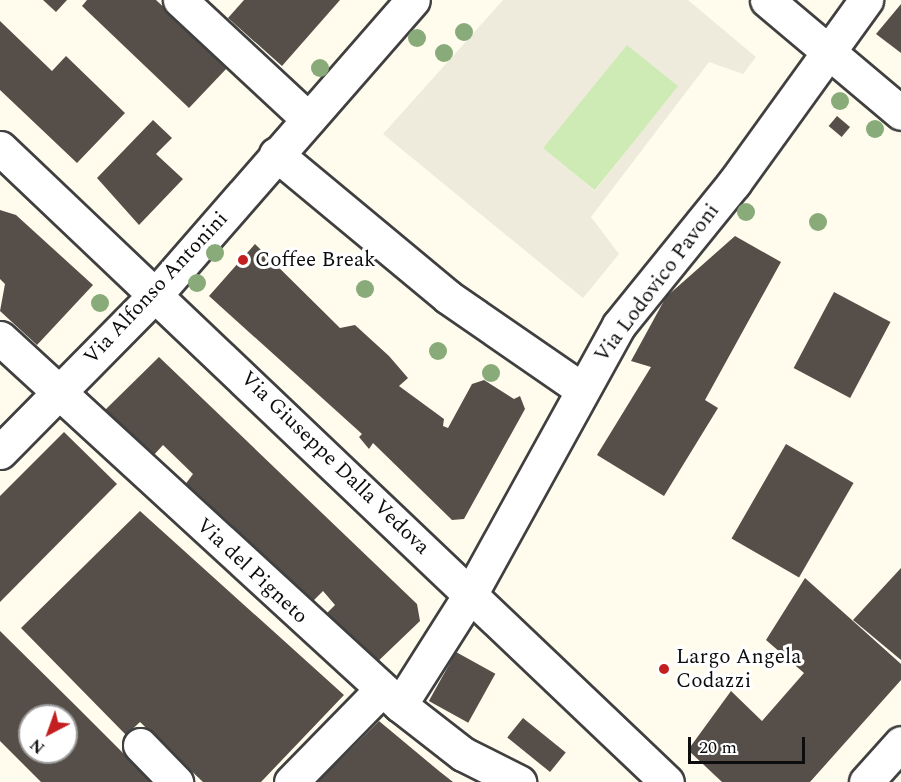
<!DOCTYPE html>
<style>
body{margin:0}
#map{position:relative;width:901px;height:782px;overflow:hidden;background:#fffced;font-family:Spectral,serif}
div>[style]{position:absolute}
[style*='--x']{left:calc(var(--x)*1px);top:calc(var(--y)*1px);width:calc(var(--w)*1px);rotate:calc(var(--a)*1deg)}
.green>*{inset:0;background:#cfebb5;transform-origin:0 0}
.plaza>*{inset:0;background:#efebdc}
.building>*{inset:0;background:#564f49;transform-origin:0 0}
.roads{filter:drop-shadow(2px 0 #404040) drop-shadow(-2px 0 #404040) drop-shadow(0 2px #404040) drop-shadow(0 -2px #404040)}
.minor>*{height:33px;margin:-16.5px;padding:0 16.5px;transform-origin:16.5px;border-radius:16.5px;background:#fff}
.trees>*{width:18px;height:18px;margin:-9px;border-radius:50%;background:#88ab79}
.dots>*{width:16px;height:16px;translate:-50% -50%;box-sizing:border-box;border:3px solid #fff;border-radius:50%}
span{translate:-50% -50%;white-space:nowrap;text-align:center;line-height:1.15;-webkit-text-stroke:6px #fff;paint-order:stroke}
.poi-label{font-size:21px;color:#0d0d0d}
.left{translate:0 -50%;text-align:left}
.street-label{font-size:21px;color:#0d0d0d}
.north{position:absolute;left:18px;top:704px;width:60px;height:60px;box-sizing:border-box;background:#fff;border:2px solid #9e9e9e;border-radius:50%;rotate:221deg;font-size:16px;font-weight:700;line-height:24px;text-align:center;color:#0d0d0d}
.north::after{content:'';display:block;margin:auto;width:21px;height:27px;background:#c41f20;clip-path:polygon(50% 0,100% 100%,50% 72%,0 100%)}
.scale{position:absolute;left:688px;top:737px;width:117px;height:27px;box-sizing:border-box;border:3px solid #0d0d0d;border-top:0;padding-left:8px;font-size:18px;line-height:21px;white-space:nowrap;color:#0d0d0d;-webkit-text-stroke:4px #fff;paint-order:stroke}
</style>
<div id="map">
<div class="green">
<i style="left:627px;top:44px;width:67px;height:134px;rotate:39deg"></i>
</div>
<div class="plaza">
<i style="clip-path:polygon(evenodd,503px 0,688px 0,756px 57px,743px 74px,709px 62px,591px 217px,619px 254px,583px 298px,383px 134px,503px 0,627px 45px,678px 86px,595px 191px,543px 148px,627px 45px)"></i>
</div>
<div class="building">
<i style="clip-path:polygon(43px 0,67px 0,56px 12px)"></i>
<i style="clip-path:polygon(87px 0,156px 0,228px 67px,189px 108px,82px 6px)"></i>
<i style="clip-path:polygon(244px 0,340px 0,282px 66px,228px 18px)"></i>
<i style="clip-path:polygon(901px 4px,901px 53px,876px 34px)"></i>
<i style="clip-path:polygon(0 21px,52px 71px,66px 56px,125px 113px,77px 163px,0 90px)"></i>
<i style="left:837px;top:116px;width:17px;height:13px;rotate:40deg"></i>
<i style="clip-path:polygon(153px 120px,172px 138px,156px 154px,183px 179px,139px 225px,97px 178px)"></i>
<i style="clip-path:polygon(0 210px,16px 215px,93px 285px,37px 345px,0 311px,5px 284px,0 279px)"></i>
<i style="clip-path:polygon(735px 236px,781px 262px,705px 400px,718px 408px,664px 496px,597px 455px,651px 367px,631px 361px,666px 297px)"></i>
<i style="clip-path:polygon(255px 244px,340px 328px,355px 325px,389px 356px,408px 378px,399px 386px,444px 419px,443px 426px,448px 428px,472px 384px,484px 380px,514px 399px,520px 396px,525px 409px,464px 519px,452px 520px,373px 443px,369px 449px,359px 437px,362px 434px,209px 296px)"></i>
<i style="left:834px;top:292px;width:64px;height:86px;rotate:28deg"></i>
<i style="clip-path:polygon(159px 357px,417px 604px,420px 621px,372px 667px,323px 617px,335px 605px,323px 591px,309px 605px,184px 486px,193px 474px,163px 445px,152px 457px,104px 411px)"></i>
<i style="clip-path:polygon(64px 432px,117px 484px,0 602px,0 496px)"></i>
<i style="left:786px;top:444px;width:78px;height:109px;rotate:30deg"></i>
<i style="clip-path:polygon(140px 511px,344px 695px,261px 782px,203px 782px,140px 722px,126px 735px,21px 628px)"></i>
<i style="clip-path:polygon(901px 568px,901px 660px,853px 620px)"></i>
<i style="clip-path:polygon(805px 578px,901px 664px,901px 680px,810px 782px,722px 782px,688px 750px,731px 691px,762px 721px,804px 673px,766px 640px)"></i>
<i style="clip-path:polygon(evenodd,0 631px,74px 704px,152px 782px,41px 782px,0 741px,0 631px,30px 716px,66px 716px,66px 752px,30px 752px,30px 716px)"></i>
<i style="left:456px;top:652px;width:45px;height:56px;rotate:29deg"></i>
<i style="left:523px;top:718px;width:55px;height:25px;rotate:39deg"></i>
<i style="clip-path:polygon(379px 721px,439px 771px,453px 782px,318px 782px)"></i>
</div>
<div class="roads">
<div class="minor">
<i style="--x:180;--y:0;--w:175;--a:42.9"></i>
<i style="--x:767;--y:0;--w:175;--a:40.1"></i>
<i style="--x:0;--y:148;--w:920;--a:43.55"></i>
<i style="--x:276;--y:154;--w:224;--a:39.7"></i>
<i style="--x:448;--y:297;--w:160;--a:34.6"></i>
<i style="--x:0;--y:338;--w:543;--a:42.54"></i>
<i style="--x:400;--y:705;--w:80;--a:37.9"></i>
<i style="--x:463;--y:754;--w:63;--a:26.6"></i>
<i style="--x:0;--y:452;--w:223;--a:-45.4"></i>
<i style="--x:157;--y:293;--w:389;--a:-48.9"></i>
<i style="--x:400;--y:705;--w:133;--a:-57.6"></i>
<i style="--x:471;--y:593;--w:306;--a:-61.1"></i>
<i style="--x:619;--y:325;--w:183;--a:-51"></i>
<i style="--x:734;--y:183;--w:226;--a:-54.2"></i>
<i style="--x:140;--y:745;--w:52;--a:45.8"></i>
<i style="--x:291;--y:782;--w:130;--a:-45.6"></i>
<i style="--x:866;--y:782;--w:52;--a:-48.1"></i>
</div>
</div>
<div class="trees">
<i style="left:464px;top:32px"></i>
<i style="left:417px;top:38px"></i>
<i style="left:444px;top:53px"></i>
<i style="left:320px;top:68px"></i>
<i style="left:840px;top:101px"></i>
<i style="left:875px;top:129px"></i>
<i style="left:746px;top:212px"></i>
<i style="left:818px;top:222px"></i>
<i style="left:215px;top:253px"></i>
<i style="left:197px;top:283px"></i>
<i style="left:365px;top:289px"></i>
<i style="left:100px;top:303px"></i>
<i style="left:438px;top:351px"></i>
<i style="left:491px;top:373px"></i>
</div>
<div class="dots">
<i style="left:243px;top:260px;background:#c41f20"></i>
<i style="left:664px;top:669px;background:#c41f20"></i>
</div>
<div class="poi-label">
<span class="left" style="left:255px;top:260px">Coffee Break</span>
<span class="left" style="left:676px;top:669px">Largo Angela<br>Codazzi</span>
</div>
<div class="street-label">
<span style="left:657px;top:283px;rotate:-53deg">Via Lodovico Pavoni</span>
<span style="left:156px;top:288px;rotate:-47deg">Via Alfonso Antonini</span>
<span style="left:335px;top:463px;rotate:44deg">Via Giuseppe Dalla Vedova</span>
<span style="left:252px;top:571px;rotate:43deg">Via del Pigneto</span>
</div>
<div class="north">N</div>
<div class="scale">20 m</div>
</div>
